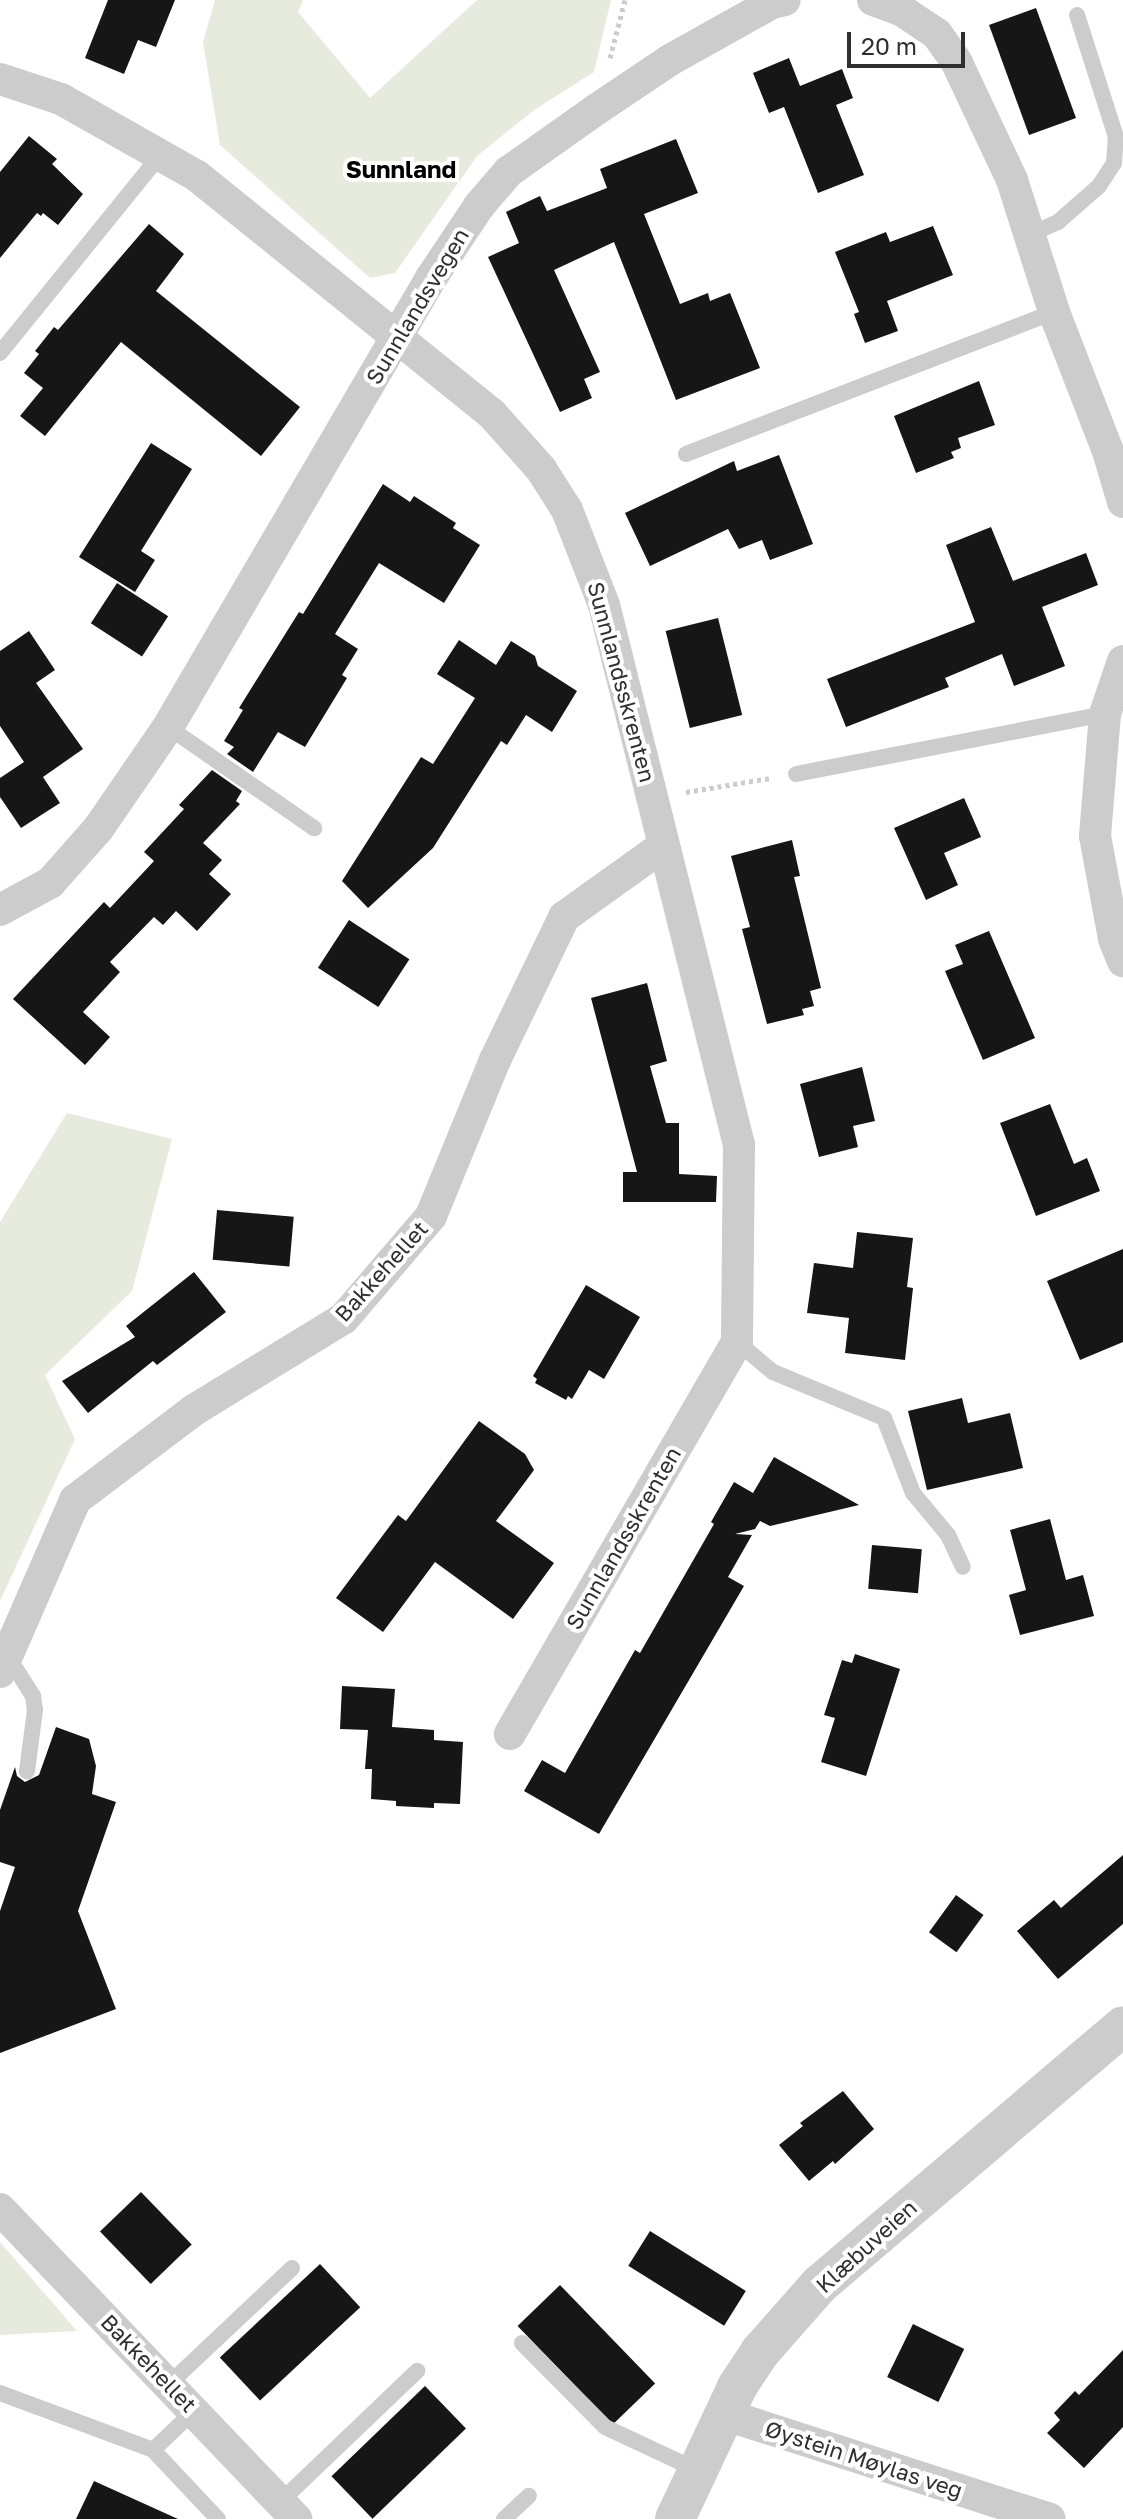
<!DOCTYPE html>
<meta charset="utf-8">
<style>
body{margin:0}
#map{position:relative;width:1123px;height:2519px;overflow:hidden;background:#fff;font-family:"Golos Text",sans-serif}
div>[style]{position:absolute}
[style*='--x']{left:calc(var(--x)*1px);top:calc(var(--y)*1px);width:calc(var(--w)*1px);rotate:calc(var(--a)*1deg)}
.green>*{inset:0;background:#e6ebde}
.building>*{inset:0;background:#161616;transform-origin:0 0}
.path>*{height:5px;margin-top:-2.5px;transform-origin:0;background:repeating-linear-gradient(90deg,#ccc 0 4px,transparent 0 8px)}
.service>*{height:16px;margin:-8px;padding:0 8px;transform-origin:8px;border-radius:8px;background:#ccc}
.minor>*{height:32px;margin:-16px;padding:0 16px;transform-origin:16px;border-radius:16px;background:#ccc}
.tertiary>*{height:40px;margin:-20px;padding:0 20px;transform-origin:20px;border-radius:20px;background:#ccc}
span{translate:-50% -50%;white-space:nowrap;text-align:center;line-height:1.15;-webkit-text-stroke:8px #fff;paint-order:stroke}
.street-label{font-size:22px;color:#2f2f2f}
.neighbourhood-label{font-size:24px;color:#000;font-weight:700}
.scale{position:absolute;left:847px;top:32px;width:118px;height:36px;box-sizing:border-box;border:4px solid #2f2f2f;border-top:0;padding-left:10px;font-size:24px;line-height:28px;white-space:nowrap;color:#2f2f2f;-webkit-text-stroke:6px #fff;paint-order:stroke}
</style>
<div id="map">
<div class="green">
<i style="clip-path:polygon(215px 0,303px 0,298px 12px,370px 98px,477px 0,611px 0,594px 72px,534px 110px,477px 156px,395px 273px,370px 278px,220px 145px,203px 42px)"></i>
<i style="clip-path:polygon(67px 1113px,172px 1139px,132px 1291px,45px 1375px,75px 1439px,0 1601px,0 1222px)"></i>
<i style="clip-path:polygon(0 2242px,77px 2331px,0 2335px)"></i>
</div>
<div class="building">
<i style="clip-path:polygon(108px 0,175px 0,156px 47px,138px 40px,124px 74px,85px 58px)"></i>
<i style="left:1036px;top:8px;width:117px;height:50px;rotate:70deg"></i>
<i style="clip-path:polygon(789px 58px,800px 86px,842px 69px,853px 98px,836px 105px,864px 175px,818px 193px,784px 107px,769px 113px,753px 73px)"></i>
<i style="clip-path:polygon(29px 136px,57px 159px,52px 164px,83px 194px,58px 225px,43px 213px,41px 216px,37px 213px,0 258px,0 172px)"></i>
<i style="clip-path:polygon(676px 139px,698px 193px,644px 214px,680px 304px,708px 293px,710px 301px,730px 293px,760px 368px,676px 400px,614px 242px,554px 270px,600px 372px,584px 379px,592px 398px,560px 412px,488px 257px,519px 243px,506px 212px,540px 196px,547px 211px,607px 188px,600px 169px)"></i>
<i style="clip-path:polygon(149px 224px,184px 254px,156px 291px,300px 407px,261px 456px,121px 342px,45px 436px,20px 416px,43px 388px,24px 373px,39px 354px,35px 351px,54px 327px,58px 330px)"></i>
<i style="clip-path:polygon(933px 226px,953px 275px,887px 301px,898px 331px,865px 343px,854px 314px,859px 312px,835px 252px,886px 232px,890px 242px)"></i>
<i style="clip-path:polygon(979px 381px,995px 425px,958px 438px,961px 448px,951px 452px,954px 458px,916px 473px,894px 416px)"></i>
<i style="clip-path:polygon(151px 443px,192px 469px,141px 551px,155px 560px,135px 592px,79px 557px)"></i>
<i style="clip-path:polygon(779px 455px,813px 544px,770px 560px,762px 540px,739px 549px,728px 529px,650px 566px,625px 513px,734px 461px,737px 471px)"></i>
<i style="clip-path:polygon(383px 484px,410px 502px,414px 496px,456px 523px,453px 528px,480px 545px,444px 603px,379px 563px,335px 634px,358px 649px,342px 675px,347px 678px,305px 747px,278px 732px,253px 772px,227px 754px,234px 747px,224px 741px,243px 710px,239px 708px,299px 612px,303px 614px)"></i>
<i style="clip-path:polygon(991px 527px,1013px 581px,1086px 553px,1098px 585px,1042px 607px,1065px 666px,1014px 686px,1002px 654px,945px 678px,949px 687px,846px 727px,827px 679px,975px 622px,946px 545px)"></i>
<i style="left:117px;top:583px;width:61px;height:48px;rotate:33deg"></i>
<i style="left:718px;top:618px;width:100px;height:54px;rotate:76deg"></i>
<i style="clip-path:polygon(29px 631px,55px 670px,36px 683px,83px 749px,43px 777px,60px 803px,21px 828px,0 797px,0 778px,24px 762px,0 726px,0 651px)"></i>
<i style="clip-path:polygon(459px 640px,496px 665px,511px 641px,535px 656px,538px 666px,577px 691px,552px 732px,526px 715px,507px 745px,501px 741px,433px 848px,368px 908px,342px 881px,421px 757px,433px 764px,475px 698px,437px 674px)"></i>
<i style="clip-path:polygon(212px 770px,242px 791px,236px 801px,240px 804px,203px 843px,222px 860px,209px 874px,231px 894px,197px 931px,176px 911px,163px 925px,154px 917px,110px 962px,120px 972px,83px 1012px,110px 1037px,85px 1065px,13px 999px,104px 902px,110px 908px,154px 861px,144px 852px,184px 809px,179px 805px)"></i>
<i style="clip-path:polygon(964px 798px,981px 837px,944px 853px,958px 885px,926px 900px,894px 828px)"></i>
<i style="clip-path:polygon(792px 840px,800px 876px,794px 877px,821px 988px,810px 991px,814px 1006px,802px 1009px,804px 1015px,767px 1024px,742px 929px,750px 927px,731px 856px)"></i>
<i style="left:349px;top:920px;width:72px;height:57px;rotate:33deg"></i>
<i style="clip-path:polygon(989px 931px,1035px 1038px,983px 1060px,945px 971px,963px 964px,955px 945px)"></i>
<i style="clip-path:polygon(647px 983px,667px 1061px,650px 1066px,666px 1123px,679px 1123px,679px 1174px,717px 1176px,716px 1202px,623px 1202px,623px 1172px,637px 1172px,591px 998px)"></i>
<i style="clip-path:polygon(862px 1067px,875px 1121px,853px 1126px,858px 1147px,819px 1157px,800px 1084px)"></i>
<i style="clip-path:polygon(1050px 1104px,1074px 1164px,1087px 1158px,1100px 1191px,1036px 1216px,1000px 1123px)"></i>
<i style="left:217px;top:1210px;width:77px;height:50px;rotate:5deg"></i>
<i style="clip-path:polygon(857px 1232px,913px 1238px,907px 1287px,913px 1288px,905px 1360px,845px 1353px,849px 1318px,807px 1313px,814px 1263px,853px 1268px)"></i>
<i style="clip-path:polygon(1123px 1249px,1123px 1342px,1080px 1360px,1047px 1281px)"></i>
<i style="clip-path:polygon(194px 1272px,226px 1312px,157px 1365px,153px 1361px,88px 1413px,62px 1381px,135px 1337px,126px 1326px)"></i>
<i style="clip-path:polygon(586px 1285px,640px 1317px,604px 1379px,589px 1370px,572px 1399px,568px 1396px,566px 1400px,535px 1383px,537px 1379px,533px 1376px)"></i>
<i style="clip-path:polygon(962px 1398px,968px 1423px,1010px 1413px,1023px 1468px,927px 1490px,908px 1411px)"></i>
<i style="clip-path:polygon(479px 1421px,525px 1454px,534px 1470px,496px 1521px,554px 1563px,513px 1619px,435px 1562px,383px 1632px,336px 1598px,398px 1515px,406px 1521px)"></i>
<i style="clip-path:polygon(774px 1457px,859px 1505px,770px 1526px,760px 1521px,755px 1529px,735px 1534px,752px 1535px,728px 1577px,744px 1586px,599px 1834px,524px 1791px,542px 1760px,565px 1773px,635px 1650px,640px 1653px,714px 1524px,711px 1522px,734px 1482px,753px 1493px)"></i>
<i style="clip-path:polygon(1050px 1519px,1066px 1580px,1083px 1575px,1094px 1616px,1020px 1635px,1009px 1595px,1026px 1590px,1010px 1530px)"></i>
<i style="left:872px;top:1545px;width:50px;height:44px;rotate:5deg"></i>
<i style="clip-path:polygon(855px 1654px,900px 1669px,866px 1776px,821px 1762px,835px 1718px,824px 1715px,842px 1660px,852px 1663px)"></i>
<i style="clip-path:polygon(342px 1686px,395px 1689px,392px 1727px,434px 1730px,434px 1740px,463px 1742px,460px 1804px,434px 1803px,434px 1808px,396px 1806px,396px 1801px,371px 1799px,372px 1769px,365px 1769px,368px 1730px,340px 1729px)"></i>
<i style="clip-path:polygon(56px 1727px,89px 1739px,96px 1766px,92px 1794px,116px 1802px,78px 1911px,116px 2009px,0 2053px,0 1911px,15px 1867px,0 1862px,0 1810px,15px 1767px,17px 1776px,25px 1782px,39px 1775px)"></i>
<i style="clip-path:polygon(1123px 1855px,1123px 1924px,1058px 1979px,1017px 1931px,1054px 1900px,1061px 1908px)"></i>
<i style="left:956px;top:1895px;width:34px;height:46px;rotate:36deg"></i>
<i style="clip-path:polygon(843px 2091px,874px 2129px,835px 2164px,833px 2161px,809px 2181px,779px 2145px,803px 2126px,800px 2123px)"></i>
<i style="left:141px;top:2192px;width:73px;height:57px;rotate:46deg"></i>
<i style="left:650px;top:2231px;width:113px;height:41px;rotate:32deg"></i>
<i style="left:320px;top:2264px;width:59px;height:137px;rotate:47deg"></i>
<i style="left:560px;top:2285px;width:137px;height:59px;rotate:46deg"></i>
<i style="left:913px;top:2324px;width:57px;height:59px;rotate:26deg"></i>
<i style="clip-path:polygon(1123px 2350px,1123px 2427px,1084px 2468px,1047px 2433px,1060px 2420px,1054px 2413px,1075px 2391px,1079px 2395px)"></i>
<i style="left:425px;top:2386px;width:59px;height:130px;rotate:46deg"></i>
<i style="clip-path:polygon(94px 2481px,178px 2519px,76px 2519px)"></i>
</div>
<div class="path">
<i style="--x:610;--y:58;--w:60;--a:-75.5"></i>
<i style="--x:686;--y:792;--w:86;--a:-9.4"></i>
</div>
<div class="service">
<i style="--x:1031;--y:234;--w:30;--a:-24"></i>
<i style="--x:1058;--y:222;--w:55;--a:-41.3"></i>
<i style="--x:1099;--y:186;--w:27;--a:-57"></i>
<i style="--x:1114;--y:163;--w:26;--a:-86"></i>
<i style="--x:1116;--y:137;--w:128;--a:-107.7"></i>
<i style="--x:0;--y:353;--w:257;--a:-51"></i>
<i style="--x:686;--y:454;--w:394;--a:-21.1"></i>
<i style="--x:168;--y:727;--w:178;--a:34.7"></i>
<i style="--x:796;--y:774;--w:315;--a:-11"></i>
<i style="--x:737;--y:1342;--w:47;--a:39.8"></i>
<i style="--x:773;--y:1372;--w:120;--a:22.5"></i>
<i style="--x:884;--y:1418;--w:80;--a:68.9"></i>
<i style="--x:913;--y:1493;--w:55;--a:50.2"></i>
<i style="--x:948;--y:1535;--w:35;--a:65"></i>
<i style="--x:7;--y:1655;--w:49;--a:57.6"></i>
<i style="--x:33;--y:1696;--w:14;--a:82"></i>
<i style="--x:35;--y:1710;--w:62;--a:97.5"></i>
<i style="--x:522;--y:2343;--w:118;--a:45.3"></i>
<i style="--x:605;--y:2427;--w:102;--a:25.1"></i>
<i style="--x:169;--y:2384;--w:169;--a:-43.3"></i>
<i style="--x:0;--y:2393;--w:163;--a:20.4"></i>
<i style="--x:153;--y:2450;--w:57;--a:-43.6"></i>
<i style="--x:153;--y:2450;--w:95;--a:46.7"></i>
<i style="--x:280;--y:2502;--w:190;--a:-43.7"></i>
<i style="--x:504;--y:2519;--w:34;--a:-43"></i>
</div>
<div class="minor">
<i style="--x:873;--y:0;--w:30;--a:20"></i>
<i style="--x:901;--y:10;--w:43;--a:33.7"></i>
<i style="--x:937;--y:34;--w:35;--a:55"></i>
<i style="--x:957;--y:63;--w:129;--a:64.8"></i>
<i style="--x:1012;--y:180;--w:139;--a:72.3"></i>
<i style="--x:1054;--y:312;--w:149;--a:68.8"></i>
<i style="--x:1108;--y:451;--w:53;--a:73.6"></i>
<i style="--x:0;--y:79;--w:64;--a:18.2"></i>
<i style="--x:61;--y:99;--w:156;--a:29.5"></i>
<i style="--x:197;--y:176;--w:379;--a:38.9"></i>
<i style="--x:492;--y:414;--w:74;--a:48.3"></i>
<i style="--x:541;--y:469;--w:49;--a:57.6"></i>
<i style="--x:567;--y:510;--w:102;--a:68.7"></i>
<i style="--x:604;--y:605;--w:557;--a:75.96"></i>
<i style="--x:739;--y:1145;--w:197;--a:90.6"></i>
<i style="--x:737;--y:1342;--w:453;--a:120.1"></i>
<i style="--x:1123;--y:661;--w:56;--a:108.8"></i>
<i style="--x:1105;--y:714;--w:122;--a:94.7"></i>
<i style="--x:1095;--y:836;--w:105;--a:79.5"></i>
<i style="--x:1114;--y:939;--w:24;--a:68"></i>
<i style="--x:0;--y:910;--w:57;--a:-28.4"></i>
<i style="--x:50;--y:883;--w:72;--a:-48.4"></i>
<i style="--x:98;--y:829;--w:124;--a:-55.5"></i>
<i style="--x:168;--y:727;--w:520;--a:-59.64"></i>
<i style="--x:431;--y:278;--w:87;--a:-56.3"></i>
<i style="--x:479;--y:206;--w:45;--a:-49.5"></i>
<i style="--x:508;--y:172;--w:109;--a:-35.3"></i>
<i style="--x:597;--y:109;--w:88;--a:-33.9"></i>
<i style="--x:670;--y:60;--w:117;--a:-29.2"></i>
<i style="--x:772;--y:3;--w:13;--a:-13"></i>
<i style="--x:0;--y:1672;--w:188;--a:-66.4"></i>
<i style="--x:75;--y:1500;--w:149;--a:-37.1"></i>
<i style="--x:194;--y:1410;--w:176;--a:-31.5"></i>
<i style="--x:344;--y:1318;--w:134;--a:-49.5"></i>
<i style="--x:431;--y:1216;--w:169;--a:-67.7"></i>
<i style="--x:495;--y:1060;--w:159;--a:-64.2"></i>
<i style="--x:564;--y:917;--w:122;--a:-35.6"></i>
<i style="--x:0;--y:2209;--w:429;--a:46.3"></i>
<i style="--x:723;--y:2414;--w:343;--a:17.8"></i>
</div>
<div class="tertiary">
<i style="--x:675;--y:2519;--w:146;--a:-64.8"></i>
<i style="--x:737;--y:2387;--w:42;--a:-56.7"></i>
<i style="--x:760;--y:2352;--w:89;--a:-48.6"></i>
<i style="--x:819;--y:2285;--w:399;--a:-40.4"></i>
</div>
<div class="street-label">
<span style="left:417px;top:306px;rotate:-59deg">Sunnlandsvegen</span>
<span style="left:622px;top:682px;rotate:75deg">Sunnlandsskrenten</span>
<span style="left:381px;top:1271px;rotate:-48deg">Bakkehellet</span>
<span style="left:623px;top:1538px;rotate:-60deg">Sunnlandsskrenten</span>
<span style="left:866px;top:2246px;rotate:-42deg">Klæbuveien</span>
<span style="left:149px;top:2363px;rotate:46deg">Bakkehellet</span>
<span style="left:864px;top:2459px;rotate:18deg">Øystein Møylas veg</span>
</div>
<div class="neighbourhood-label">
<span style="left:401px;top:169px">Sunnland</span>
</div>
<div class="scale">20 m</div>
</div>
